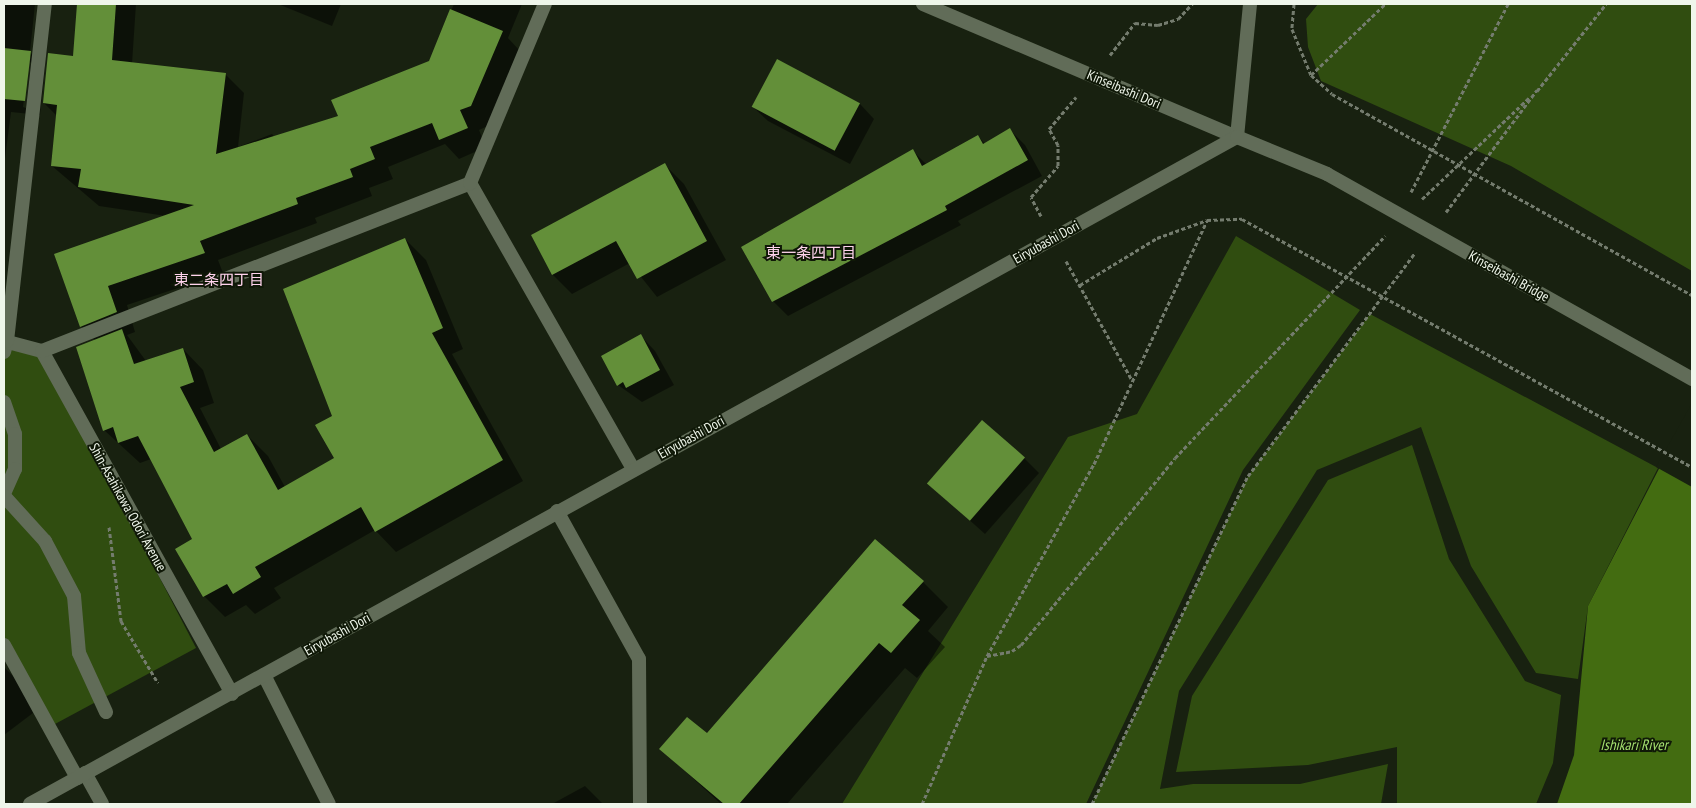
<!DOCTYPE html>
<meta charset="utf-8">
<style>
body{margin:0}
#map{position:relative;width:1696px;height:808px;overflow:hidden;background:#182110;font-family:"PT Sans Narrow","Noto Sans JP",sans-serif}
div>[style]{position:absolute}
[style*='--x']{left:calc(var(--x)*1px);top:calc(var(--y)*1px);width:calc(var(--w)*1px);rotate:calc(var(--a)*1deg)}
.green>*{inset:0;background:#304d10}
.water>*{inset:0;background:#436c11}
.pier>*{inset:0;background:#182110}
.shadow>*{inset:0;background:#0007}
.building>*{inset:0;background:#638f39;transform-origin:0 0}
.path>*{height:3px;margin-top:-1.5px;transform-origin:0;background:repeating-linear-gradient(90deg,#747c6e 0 4px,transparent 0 6.5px)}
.service>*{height:14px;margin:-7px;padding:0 7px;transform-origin:7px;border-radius:7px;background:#616c58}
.pedestrian>*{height:14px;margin:-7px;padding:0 7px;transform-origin:7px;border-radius:7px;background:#616c58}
.minor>*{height:14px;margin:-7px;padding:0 7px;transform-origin:7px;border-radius:7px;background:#616c58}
.tertiary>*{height:14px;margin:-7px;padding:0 7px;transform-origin:7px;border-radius:7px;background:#616c58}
.secondary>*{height:14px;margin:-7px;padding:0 7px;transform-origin:7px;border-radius:7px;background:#616c58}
span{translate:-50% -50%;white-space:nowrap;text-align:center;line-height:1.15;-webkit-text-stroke:4px #0f1807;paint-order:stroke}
.street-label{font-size:14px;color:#eff6eb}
.neighbourhood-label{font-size:15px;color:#ffd3ed}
.water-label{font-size:15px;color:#a4df6f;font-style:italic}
.frame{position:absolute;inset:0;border:5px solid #eff6eb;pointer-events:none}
</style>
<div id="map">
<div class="green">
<i style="clip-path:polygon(1318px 4px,1692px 4px,1692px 271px,1511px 166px,1321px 81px,1308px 47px,1306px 19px)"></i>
<i style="clip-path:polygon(1236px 236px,1360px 310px,1243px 470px,1086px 804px,842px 804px,1068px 437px,1137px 414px)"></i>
<i style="clip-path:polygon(1370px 314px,1658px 468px,1588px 606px,1578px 679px,1536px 673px,1471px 566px,1421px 427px,1317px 470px,1179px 691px,1160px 789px,1193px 784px,1300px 784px,1388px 764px,1381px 804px,1092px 804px,1248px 476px)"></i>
<i style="clip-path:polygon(4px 347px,42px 351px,196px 648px,55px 724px,4px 637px)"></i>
<i style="clip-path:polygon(1412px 445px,1449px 559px,1525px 681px,1561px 695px,1553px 763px,1536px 804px,1397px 804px,1397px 747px,1308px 765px,1176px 772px,1192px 696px,1328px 480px)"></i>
</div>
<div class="water">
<i style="clip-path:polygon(1692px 405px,1692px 804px,1557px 804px,1574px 755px,1588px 606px)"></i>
</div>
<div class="pier">
<i style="clip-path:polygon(1692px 403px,1692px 487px,1656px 467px)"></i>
</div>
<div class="shadow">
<i style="clip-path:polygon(evenodd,4px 4px,35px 4px,30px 52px,45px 67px,40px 115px,11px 112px,4px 166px,4px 4px,29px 61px,31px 63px,26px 108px,23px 107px,29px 61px)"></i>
<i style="clip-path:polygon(78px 4px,136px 4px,132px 64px,225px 74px,244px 93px,238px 147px,272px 134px,277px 140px,339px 117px,430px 62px,454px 4px,522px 4px,508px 38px,521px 52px,490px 125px,479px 130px,486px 147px,459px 159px,445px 144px,388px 167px,393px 179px,369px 188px,372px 196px,315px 218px,317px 223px,218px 260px,223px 273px,127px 305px,135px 332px,127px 335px,146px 361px,183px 349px,203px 370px,214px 403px,200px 408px,221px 449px,247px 435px,268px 456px,285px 487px,335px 459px,333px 416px,405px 239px,426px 260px,463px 349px,452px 354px,523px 481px,396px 552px,375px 530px,274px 588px,281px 598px,255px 614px,246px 605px,225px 617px,204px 596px,193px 540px,151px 459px,140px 463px,104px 430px,96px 341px,81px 326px,56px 255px,166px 216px,99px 206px,52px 166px,57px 116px,44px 103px,74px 57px)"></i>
<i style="clip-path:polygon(278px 4px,341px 4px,332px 26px)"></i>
<i style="clip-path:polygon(778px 61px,860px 104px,874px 119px,850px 164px,768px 121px,753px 107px)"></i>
<i style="clip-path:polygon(1010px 130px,1025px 145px,1042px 176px,958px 221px,961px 225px,788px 316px,773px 301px,743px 247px,913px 151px,927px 165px,978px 136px,985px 144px)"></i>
<i style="clip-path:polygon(665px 165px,684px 184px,726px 260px,657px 297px,630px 263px,572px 294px,553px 275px,532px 236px)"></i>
<i style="clip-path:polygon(641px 336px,655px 351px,674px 385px,642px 402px,618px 385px)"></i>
<i style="clip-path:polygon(1024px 458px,1039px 473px,985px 534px,928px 483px)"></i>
<i style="clip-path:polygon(923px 582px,948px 607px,928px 631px,945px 647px,917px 678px,905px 668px,787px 804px,721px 804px,661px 749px,707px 735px)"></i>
<i style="clip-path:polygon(4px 667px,16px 679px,33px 713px,4px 735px)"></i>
<i style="clip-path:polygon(585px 786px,603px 804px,552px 804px)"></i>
</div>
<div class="building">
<i style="clip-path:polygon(77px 4px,116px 4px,112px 60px,226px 73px,216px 154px,338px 116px,331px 100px,429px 61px,450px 9px,503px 31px,471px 106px,460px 110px,468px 128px,439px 140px,432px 123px,370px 147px,375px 159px,350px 169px,353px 177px,296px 198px,298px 204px,200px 241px,205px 253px,108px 286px,117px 312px,80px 327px,54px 254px,194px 205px,78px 187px,81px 169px,51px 166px,57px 105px,43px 103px,48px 53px,73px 56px)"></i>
<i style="clip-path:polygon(4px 48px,31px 51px,25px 101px,4px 99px)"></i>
<i style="left:777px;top:59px;width:94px;height:54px;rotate:28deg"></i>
<i style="clip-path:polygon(1010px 128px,1028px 160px,945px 206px,947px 210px,772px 302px,741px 247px,913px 149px,922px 166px,978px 135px,983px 144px)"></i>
<i style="clip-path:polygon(665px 163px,707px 241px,637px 279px,616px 241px,552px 275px,531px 235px)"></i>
<i style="clip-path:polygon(405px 238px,443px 328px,432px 333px,503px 460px,375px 532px,361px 507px,255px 567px,261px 577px,233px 594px,227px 584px,203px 597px,175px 549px,192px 539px,138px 436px,118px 443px,113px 427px,103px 431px,76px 347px,122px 329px,134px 364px,183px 348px,194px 382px,180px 387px,214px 452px,247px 434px,278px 490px,334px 458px,315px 425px,332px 416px,283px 289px)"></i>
<i style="clip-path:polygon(641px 334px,660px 370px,626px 388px,623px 382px,617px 386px,601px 356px)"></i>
<i style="left:982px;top:420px;width:57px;height:84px;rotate:41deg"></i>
<i style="clip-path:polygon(875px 539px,924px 581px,902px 605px,920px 620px,891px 653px,879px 643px,739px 804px,724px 804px,659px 749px,687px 717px,707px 733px)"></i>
</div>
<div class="path">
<i style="--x:1294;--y:4;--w:25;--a:95"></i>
<i style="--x:1292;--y:29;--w:50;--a:67.6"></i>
<i style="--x:1311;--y:75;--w:28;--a:42"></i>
<i style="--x:1332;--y:94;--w:412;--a:29.2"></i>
<i style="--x:1110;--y:55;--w:41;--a:-52"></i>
<i style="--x:1135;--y:23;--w:23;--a:5"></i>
<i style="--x:1158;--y:25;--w:21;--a:-17"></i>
<i style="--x:1178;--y:19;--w:21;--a:-47"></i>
<i style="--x:1311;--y:75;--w:103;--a:-43.8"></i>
<i style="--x:1537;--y:91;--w:111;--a:-51.6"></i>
<i style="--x:1411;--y:192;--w:212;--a:-62.7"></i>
<i style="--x:1422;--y:199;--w:149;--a:-43.4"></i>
<i style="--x:1446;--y:212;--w:152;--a:-53.3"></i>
<i style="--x:1041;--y:216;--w:21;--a:-118"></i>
<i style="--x:1031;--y:197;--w:41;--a:-48.9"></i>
<i style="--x:1058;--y:166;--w:21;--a:-90"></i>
<i style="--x:1058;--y:145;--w:18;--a:-119"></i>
<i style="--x:1049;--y:129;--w:42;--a:-49.8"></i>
<i style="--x:1066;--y:261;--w:136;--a:61"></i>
<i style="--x:1080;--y:285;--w:90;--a:-31.4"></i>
<i style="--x:1157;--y:238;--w:53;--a:-19.8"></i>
<i style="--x:1207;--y:220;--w:35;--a:-2"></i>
<i style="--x:1242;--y:219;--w:514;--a:28.86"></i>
<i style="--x:109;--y:527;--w:95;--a:82.7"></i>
<i style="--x:121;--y:621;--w:72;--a:59.2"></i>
<i style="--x:987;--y:656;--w:25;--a:-11"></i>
<i style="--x:1012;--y:651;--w:11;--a:-34"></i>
<i style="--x:1021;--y:645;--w:242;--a:-50.5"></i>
<i style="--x:1175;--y:458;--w:306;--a:-46.6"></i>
<i style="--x:922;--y:804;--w:162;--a:-66.3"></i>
<i style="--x:987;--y:656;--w:220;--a:-60.9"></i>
<i style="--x:1094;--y:464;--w:268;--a:-65.1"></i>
<i style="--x:1092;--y:804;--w:363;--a:-64.6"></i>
<i style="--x:1248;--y:476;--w:279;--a:-53.2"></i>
</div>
<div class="service">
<i style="--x:557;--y:511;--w:169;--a:61"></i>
<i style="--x:639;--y:659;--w:145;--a:89.6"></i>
<i style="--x:264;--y:675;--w:144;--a:63.3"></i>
<i style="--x:85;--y:773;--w:35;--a:61"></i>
</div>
<div class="pedestrian">
<i style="--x:4;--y:352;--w:11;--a:-75"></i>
<i style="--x:4;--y:402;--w:34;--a:71"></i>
<i style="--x:15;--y:434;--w:35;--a:90"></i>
<i style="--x:15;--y:469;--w:27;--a:114"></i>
<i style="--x:4;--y:496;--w:61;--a:47.7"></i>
<i style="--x:45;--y:541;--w:62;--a:62.2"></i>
<i style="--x:74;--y:596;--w:57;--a:85"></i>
<i style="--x:79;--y:653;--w:65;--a:65.4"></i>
</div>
<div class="minor">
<i style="--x:470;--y:183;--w:329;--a:60.3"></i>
<i style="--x:4;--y:341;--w:39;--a:15"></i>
<i style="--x:42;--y:351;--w:392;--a:61"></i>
<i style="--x:7;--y:341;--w:339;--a:-83.6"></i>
<i style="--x:42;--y:351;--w:460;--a:-21.4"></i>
<i style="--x:470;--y:183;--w:194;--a:-67.3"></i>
<i style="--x:4;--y:645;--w:152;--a:61.2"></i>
</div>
<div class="tertiary">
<i style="--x:923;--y:4;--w:341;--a:23"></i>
<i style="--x:1237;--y:137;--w:134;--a:-84.4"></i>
</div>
<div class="secondary">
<i style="--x:30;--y:804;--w:1379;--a:-28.93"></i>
<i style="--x:1237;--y:137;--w:97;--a:22.3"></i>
<i style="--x:1327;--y:174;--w:419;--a:29.3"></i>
</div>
<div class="street-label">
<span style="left:1124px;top:89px;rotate:23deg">Kinseibashi Dori</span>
<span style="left:1046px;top:242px;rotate:-29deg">Eiryubashi Dori</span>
<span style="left:1509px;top:276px;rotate:29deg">Kinseibashi Bridge</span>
<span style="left:691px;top:437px;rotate:-29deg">Eiryubashi Dori</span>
<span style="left:128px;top:507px;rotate:61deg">Shin-Asahikawa Odori Avenue</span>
<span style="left:337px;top:634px;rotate:-29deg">Eiryubashi Dori</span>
</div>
<div class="neighbourhood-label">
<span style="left:811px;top:253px">東一条四丁目</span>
<span style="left:219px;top:280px">東二条四丁目</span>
</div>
<div class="water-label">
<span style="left:1634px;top:745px">Ishikari River</span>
</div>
<div class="frame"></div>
</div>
